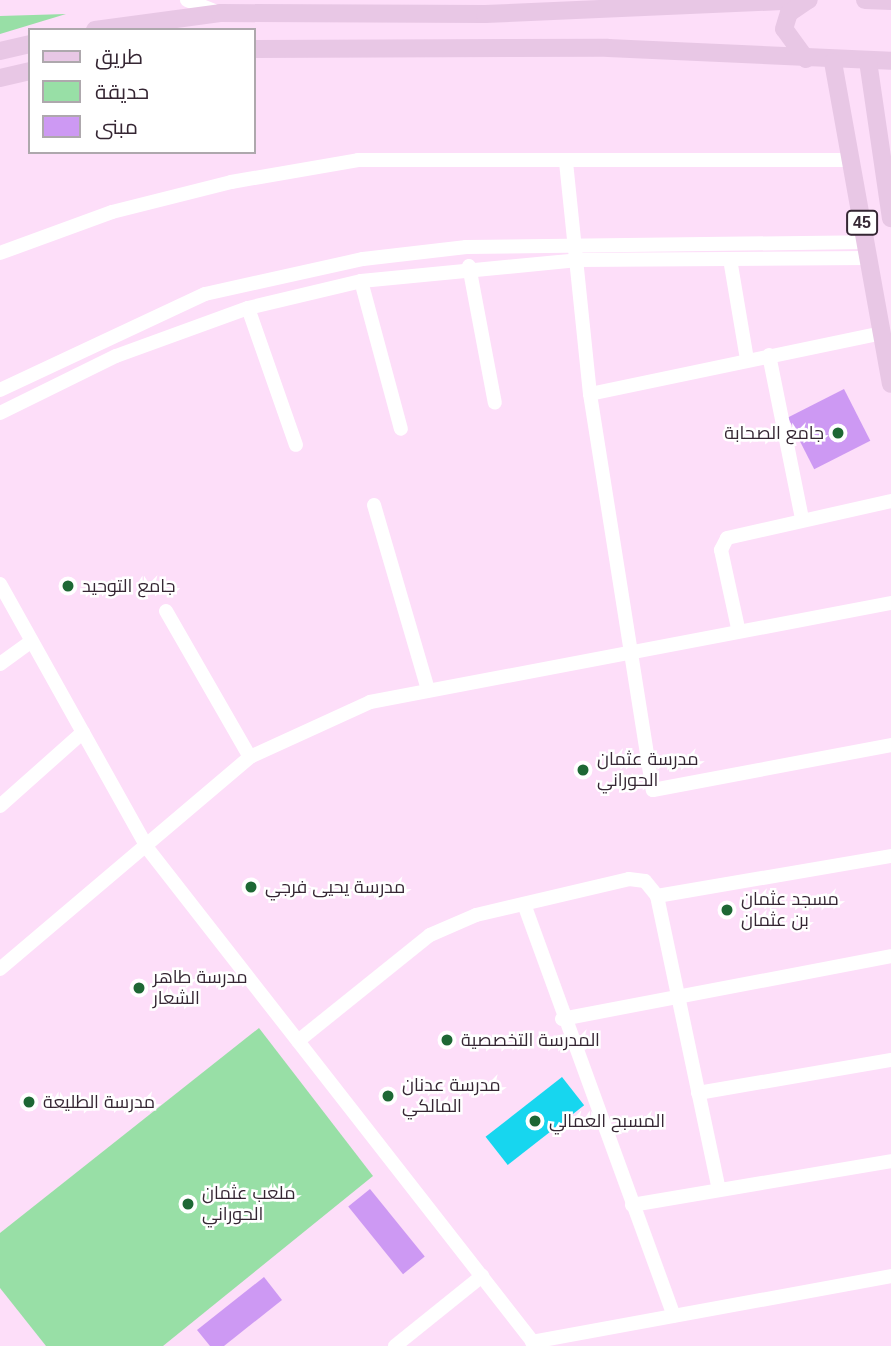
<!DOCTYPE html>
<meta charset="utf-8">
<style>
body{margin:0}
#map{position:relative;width:891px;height:1346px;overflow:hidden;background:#fddef9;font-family:Arial,Cairo,sans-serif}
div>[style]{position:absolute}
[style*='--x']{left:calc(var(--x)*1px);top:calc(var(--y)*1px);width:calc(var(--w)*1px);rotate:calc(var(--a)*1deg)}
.green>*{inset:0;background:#98dfa6}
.water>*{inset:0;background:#17d6ef;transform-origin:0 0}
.building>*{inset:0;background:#cd99f3;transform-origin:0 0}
.minor>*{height:14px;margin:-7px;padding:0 7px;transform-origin:7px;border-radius:7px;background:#fff}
.major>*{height:18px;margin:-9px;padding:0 9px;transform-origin:9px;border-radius:9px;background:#e8c7e5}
.dots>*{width:19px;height:19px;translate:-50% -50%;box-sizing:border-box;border:4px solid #fff;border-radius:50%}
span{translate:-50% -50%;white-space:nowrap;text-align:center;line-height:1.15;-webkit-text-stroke:5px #fff;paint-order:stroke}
.shield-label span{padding:2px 5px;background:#fff;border:2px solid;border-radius:5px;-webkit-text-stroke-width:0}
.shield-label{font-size:16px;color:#352633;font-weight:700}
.poi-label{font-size:18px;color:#352633}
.right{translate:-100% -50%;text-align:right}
.left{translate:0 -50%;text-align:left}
.legend{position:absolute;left:28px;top:28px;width:228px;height:126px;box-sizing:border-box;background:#fff;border:2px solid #aea8ad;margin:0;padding:9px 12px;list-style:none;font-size:21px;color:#352633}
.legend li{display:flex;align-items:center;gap:14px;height:35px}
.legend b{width:35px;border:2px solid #aea8ad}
</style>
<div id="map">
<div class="green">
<i style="clip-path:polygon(66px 14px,0 34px,0 16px)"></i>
<i style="clip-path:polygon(259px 1028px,373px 1176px,163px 1346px,46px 1346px,0 1288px,0 1233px)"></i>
</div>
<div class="water">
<i style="left:562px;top:1077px;width:36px;height:97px;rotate:52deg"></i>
</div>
<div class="building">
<i style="left:844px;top:389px;width:58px;height:63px;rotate:63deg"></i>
<i style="left:370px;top:1189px;width:87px;height:28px;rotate:51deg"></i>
<i style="clip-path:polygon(264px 1277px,282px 1300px,224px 1346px,210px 1346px,197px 1330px)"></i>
</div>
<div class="minor">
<i style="--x:187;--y:0;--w:35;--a:22"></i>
<i style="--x:566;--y:162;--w:233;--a:84.1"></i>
<i style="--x:590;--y:394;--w:401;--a:81"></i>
<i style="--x:653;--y:790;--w:242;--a:-10.7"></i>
<i style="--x:0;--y:253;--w:119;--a:-20.1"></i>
<i style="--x:112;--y:212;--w:123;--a:-14.1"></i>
<i style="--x:231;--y:182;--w:129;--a:-9.8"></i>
<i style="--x:358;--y:160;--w:492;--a:0"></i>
<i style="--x:730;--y:259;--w:101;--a:80.4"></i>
<i style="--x:469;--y:266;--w:139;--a:79.3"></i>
<i style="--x:361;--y:281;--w:153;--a:74.9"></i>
<i style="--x:248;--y:308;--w:145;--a:70.7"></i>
<i style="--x:769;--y:355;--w:166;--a:78.6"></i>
<i style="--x:0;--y:390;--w:226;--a:-25.1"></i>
<i style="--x:205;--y:294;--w:162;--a:-12.5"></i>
<i style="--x:363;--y:259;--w:104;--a:-6.6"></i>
<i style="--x:466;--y:247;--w:399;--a:-0.7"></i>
<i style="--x:590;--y:394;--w:298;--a:-11.8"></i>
<i style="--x:0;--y:413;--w:129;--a:-26.2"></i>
<i style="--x:116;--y:356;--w:140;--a:-20"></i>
<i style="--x:248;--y:308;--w:116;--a:-13.4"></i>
<i style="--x:361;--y:281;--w:218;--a:-5.5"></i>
<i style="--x:578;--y:260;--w:290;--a:-0.4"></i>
<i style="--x:374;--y:505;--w:193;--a:73.7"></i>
<i style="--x:0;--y:584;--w:304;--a:60.8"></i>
<i style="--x:148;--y:849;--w:631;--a:52.02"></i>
<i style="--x:166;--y:611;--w:168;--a:60.1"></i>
<i style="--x:738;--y:628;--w:80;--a:-102.3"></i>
<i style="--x:721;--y:550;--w:13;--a:-63"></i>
<i style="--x:727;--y:538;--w:168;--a:-12.7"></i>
<i style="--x:0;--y:664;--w:39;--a:-36"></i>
<i style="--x:0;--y:806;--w:111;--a:-41.7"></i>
<i style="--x:657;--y:896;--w:237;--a:-9.7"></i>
<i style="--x:524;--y:904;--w:438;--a:70"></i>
<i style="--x:0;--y:969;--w:328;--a:-40.3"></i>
<i style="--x:250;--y:757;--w:132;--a:-24.6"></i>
<i style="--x:370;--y:702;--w:530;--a:-10.76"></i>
<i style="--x:562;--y:1019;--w:335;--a:-10.8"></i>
<i style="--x:298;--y:1041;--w:169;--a:-38.8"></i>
<i style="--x:430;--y:935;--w:50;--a:-23.5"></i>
<i style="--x:476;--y:915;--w:157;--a:-13.2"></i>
<i style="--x:629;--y:879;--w:16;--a:7"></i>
<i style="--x:645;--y:881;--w:19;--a:51"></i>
<i style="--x:657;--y:896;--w:299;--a:78.1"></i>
<i style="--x:698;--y:1093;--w:196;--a:-9.7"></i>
<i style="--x:632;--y:1205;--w:263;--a:-9.6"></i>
<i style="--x:532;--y:1342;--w:365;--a:-10.4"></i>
<i style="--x:395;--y:1346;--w:112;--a:-38.8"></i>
</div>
<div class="major">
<i style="--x:865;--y:0;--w:26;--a:2"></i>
<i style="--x:95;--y:30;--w:126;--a:-7.7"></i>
<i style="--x:220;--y:13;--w:265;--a:0.2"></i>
<i style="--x:485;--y:14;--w:324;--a:-2.5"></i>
<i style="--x:254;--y:49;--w:354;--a:-0.2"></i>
<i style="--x:608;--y:48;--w:283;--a:2.6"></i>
<i style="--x:0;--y:51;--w:31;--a:-13"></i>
<i style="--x:806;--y:59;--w:37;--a:-126"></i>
<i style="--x:784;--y:29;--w:17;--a:-73"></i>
<i style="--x:789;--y:13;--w:23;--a:-34"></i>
<i style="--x:868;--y:61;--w:159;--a:81.7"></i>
<i style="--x:833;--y:62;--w:327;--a:79.8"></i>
<i style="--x:0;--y:78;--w:31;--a:-13"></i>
</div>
<div class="dots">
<i style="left:838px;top:433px;background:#1d6734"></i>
<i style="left:68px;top:586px;background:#1d6734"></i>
<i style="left:583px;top:770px;background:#1d6734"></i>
<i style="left:251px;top:887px;background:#1d6734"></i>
<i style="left:727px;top:910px;background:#1d6734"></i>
<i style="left:139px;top:988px;background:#1d6734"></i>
<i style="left:447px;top:1040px;background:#1d6734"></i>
<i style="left:388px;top:1096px;background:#1d6734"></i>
<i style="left:29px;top:1102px;background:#1d6734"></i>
<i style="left:535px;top:1121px;background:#1d6734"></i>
<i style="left:188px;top:1204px;background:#1d6734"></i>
</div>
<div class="shield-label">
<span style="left:862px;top:223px">45</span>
</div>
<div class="poi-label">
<span class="right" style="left:824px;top:433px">جامع الصحابة</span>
<span class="left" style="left:82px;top:586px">جامع التوحيد</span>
<span class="left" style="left:597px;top:770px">مدرسة عثمان<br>الحوراني</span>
<span class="left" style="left:265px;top:887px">مدرسة يحيى فرجي</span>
<span class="left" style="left:741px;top:910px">مسجد عثمان<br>بن عثمان</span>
<span class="left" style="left:153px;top:988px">مدرسة طاهر<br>الشعار</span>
<span class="left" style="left:461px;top:1040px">المدرسة التخصصية</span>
<span class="left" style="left:402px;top:1096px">مدرسة عدنان<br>المالكي</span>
<span class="left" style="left:43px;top:1102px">مدرسة الطليعة</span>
<span class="left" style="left:549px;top:1121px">المسبح العمالي</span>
<span class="left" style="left:202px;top:1204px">ملعب عثمان<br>الحوراني</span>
</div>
<ul class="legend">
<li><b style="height:9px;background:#e8c7e5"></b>طريق</li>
<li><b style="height:19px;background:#98dfa6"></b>حديقة</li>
<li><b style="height:19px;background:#cd99f3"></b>مبنى</li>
</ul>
</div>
